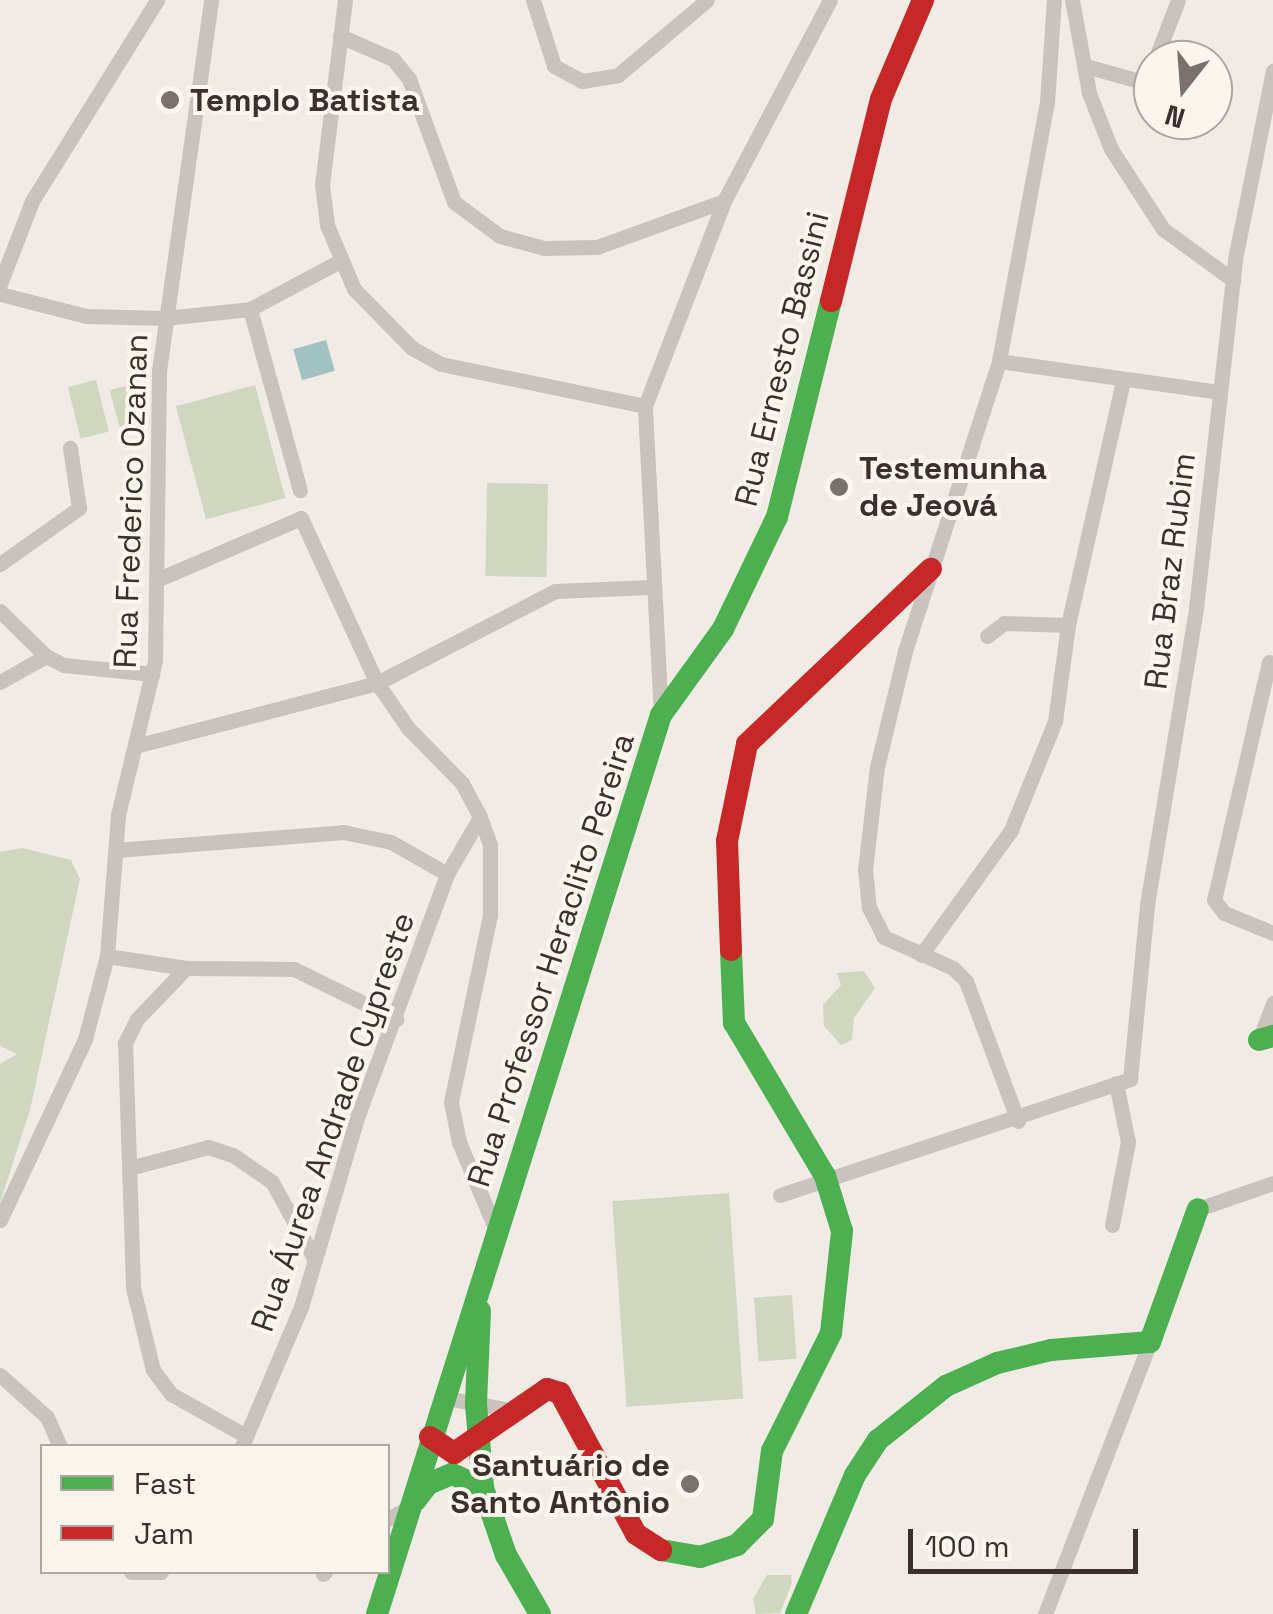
<!DOCTYPE html>
<meta charset="utf-8">
<style>
body{margin:0}
#map{position:relative;width:1273px;height:1614px;overflow:hidden;background:#f0ebe5;font-family:"Space Grotesk",sans-serif}
div>[style]{position:absolute}
[style*='--x']{left:calc(var(--x)*1px);top:calc(var(--y)*1px);width:calc(var(--w)*1px);rotate:calc(var(--a)*1deg)}
.green>*{inset:0;background:#d1d6bf;transform-origin:0 0}
.water>*{inset:0;background:#a1c2c1;transform-origin:0 0}
.street>*{height:15px;margin:-7.5px;padding:0 7.5px;transform-origin:7.5px;border-radius:7.5px;background:#c9c3be}
.fast>*{height:22px;margin:-11px;padding:0 11px;transform-origin:11px;border-radius:11px;background:#4caf50}
.jam>*{height:22px;margin:-11px;padding:0 11px;transform-origin:11px;border-radius:11px;background:#c62828}
.dots>*{width:28px;height:28px;translate:-50% -50%;box-sizing:border-box;border:5px solid #fbf5ee;border-radius:50%}
span{translate:-50% -50%;white-space:nowrap;text-align:center;line-height:1.15;-webkit-text-stroke:8px #fbf5ee;paint-order:stroke}
.poi-label{font-size:32px;color:#3b302b;font-weight:700}
.left{translate:0 -50%;text-align:left}
.right{translate:-100% -50%;text-align:right}
.street-label{font-size:32px;color:#3b302b}
.legend{position:absolute;left:40px;top:1444px;width:350px;height:130px;box-sizing:border-box;background:#fbf5ee;border:2px solid #aea6a0;margin:0;padding:12px 18px;list-style:none;font-size:30px;color:#3b302b}
.legend li{display:flex;align-items:center;gap:20px;height:50px}
.legend b{width:50px;border:2px solid #aea6a0}
.north{position:absolute;left:1133px;top:40px;width:100px;height:100px;box-sizing:border-box;background:#fbf5ee;border:2px solid #aea6a0;border-radius:50%;rotate:197deg;font-size:28px;font-weight:700;line-height:40px;text-align:center;color:#3b302b}
.north::after{content:'';display:block;margin:auto;width:35px;height:45px;background:#7a716c;clip-path:polygon(50% 0,100% 100%,50% 72%,0 100%)}
.scale{position:absolute;left:908px;top:1529px;width:230px;height:45px;box-sizing:border-box;border:5px solid #3b302b;border-top:0;padding-left:12px;font-size:30px;line-height:35px;white-space:nowrap;color:#3b302b;-webkit-text-stroke:8px #fbf5ee;paint-order:stroke}
</style>
<div id="map">
<div class="green">
<i style="left:96px;top:380px;width:53px;height:29px;rotate:76deg"></i>
<i style="left:129px;top:385px;width:38px;height:20px;rotate:75deg"></i>
<i style="left:255px;top:385px;width:117px;height:82px;rotate:75deg"></i>
<i style="left:487px;top:483px;width:61px;height:93px;rotate:1deg"></i>
<i style="clip-path:polygon(22px 848px,71px 860px,80px 879px,30px 1110px,0 1203px,0 1064px,17px 1054px,0 1046px,0 852px)"></i>
<i style="clip-path:polygon(864px 971px,875px 988px,854px 1018px,852px 1040px,841px 1045px,824px 1026px,823px 1005px,841px 985px,837px 973px)"></i>
<i style="left:729px;top:1193px;width:206px;height:117px;rotate:86deg"></i>
<i style="left:792px;top:1295px;width:64px;height:38px;rotate:86deg"></i>
<i style="clip-path:polygon(767px 1575px,791px 1575px,792px 1583px,780px 1613px,756px 1614px,753px 1599px)"></i>
</div>
<div class="water">
<i style="left:326px;top:340px;width:32px;height:34px;rotate:74deg"></i>
</div>
<div class="street">
<i style="--x:345;--y:0;--w:185;--a:97.1"></i>
<i style="--x:322;--y:184;--w:41;--a:83"></i>
<i style="--x:327;--y:225;--w:69;--a:67.1"></i>
<i style="--x:354;--y:289;--w:83;--a:45.5"></i>
<i style="--x:412;--y:348;--w:33;--a:29"></i>
<i style="--x:441;--y:364;--w:208;--a:11.6"></i>
<i style="--x:533;--y:0;--w:69;--a:72.3"></i>
<i style="--x:554;--y:66;--w:32;--a:28"></i>
<i style="--x:582;--y:81;--w:36;--a:-9"></i>
<i style="--x:618;--y:75;--w:116;--a:-40.1"></i>
<i style="--x:1072;--y:0;--w:95;--a:79.6"></i>
<i style="--x:1089;--y:93;--w:60;--a:68.6"></i>
<i style="--x:1111;--y:149;--w:95;--a:57"></i>
<i style="--x:1163;--y:229;--w:87;--a:36.1"></i>
<i style="--x:340;--y:36;--w:58;--a:23.5"></i>
<i style="--x:393;--y:59;--w:26;--a:51"></i>
<i style="--x:409;--y:79;--w:131;--a:69.9"></i>
<i style="--x:454;--y:202;--w:57;--a:36.5"></i>
<i style="--x:500;--y:236;--w:46;--a:15.3"></i>
<i style="--x:544;--y:248;--w:53;--a:-1.1"></i>
<i style="--x:597;--y:247;--w:135;--a:-19.9"></i>
<i style="--x:1155;--y:60;--w:64;--a:-69"></i>
<i style="--x:1086;--y:66;--w:70;--a:15.8"></i>
<i style="--x:0;--y:284;--w:89;--a:-68.9"></i>
<i style="--x:32;--y:201;--w:237;--a:-58.1"></i>
<i style="--x:0;--y:294;--w:89;--a:14.3"></i>
<i style="--x:86;--y:316;--w:79;--a:1.5"></i>
<i style="--x:165;--y:318;--w:85;--a:-6"></i>
<i style="--x:250;--y:309;--w:100;--a:-28.1"></i>
<i style="--x:250;--y:309;--w:188;--a:74.6"></i>
<i style="--x:999;--y:361;--w:222;--a:8"></i>
<i style="--x:0;--y:564;--w:97;--a:-35.3"></i>
<i style="--x:79;--y:508;--w:61;--a:-98.5"></i>
<i style="--x:161;--y:578;--w:152;--a:-23.2"></i>
<i style="--x:301;--y:518;--w:182;--a:65.3"></i>
<i style="--x:377;--y:683;--w:55;--a:55.4"></i>
<i style="--x:408;--y:728;--w:77;--a:45.5"></i>
<i style="--x:462;--y:783;--w:38;--a:62"></i>
<i style="--x:480;--y:817;--w:30;--a:70"></i>
<i style="--x:490;--y:845;--w:70;--a:90"></i>
<i style="--x:490;--y:915;--w:191;--a:101.8"></i>
<i style="--x:451;--y:1102;--w:41;--a:78.7"></i>
<i style="--x:459;--y:1142;--w:99;--a:67.3"></i>
<i style="--x:0;--y:611;--w:64;--a:44.4"></i>
<i style="--x:46;--y:656;--w:20;--a:27"></i>
<i style="--x:64;--y:665;--w:89;--a:5.8"></i>
<i style="--x:987;--y:636;--w:21;--a:-37"></i>
<i style="--x:1004;--y:623;--w:64;--a:1.8"></i>
<i style="--x:1269;--y:662;--w:244;--a:103"></i>
<i style="--x:1214;--y:900;--w:16;--a:52"></i>
<i style="--x:1224;--y:913;--w:53;--a:22.2"></i>
<i style="--x:0;--y:682;--w:53;--a:-29.5"></i>
<i style="--x:661;--y:715;--w:309;--a:-93"></i>
<i style="--x:645;--y:406;--w:220;--a:-68.9"></i>
<i style="--x:724;--y:201;--w:227;--a:-62.2"></i>
<i style="--x:139;--y:745;--w:246;--a:-14.6"></i>
<i style="--x:377;--y:683;--w:200;--a:-27.3"></i>
<i style="--x:555;--y:591;--w:96;--a:-2.4"></i>
<i style="--x:116;--y:850;--w:228;--a:-4.5"></i>
<i style="--x:343;--y:832;--w:49;--a:11.8"></i>
<i style="--x:391;--y:842;--w:64;--a:29.7"></i>
<i style="--x:921;--y:955;--w:154;--a:-54.2"></i>
<i style="--x:1011;--y:830;--w:118;--a:-68"></i>
<i style="--x:1055;--y:721;--w:97;--a:-82.3"></i>
<i style="--x:1068;--y:625;--w:250;--a:-77.3"></i>
<i style="--x:107;--y:956;--w:80;--a:8.6"></i>
<i style="--x:186;--y:968;--w:108;--a:0.5"></i>
<i style="--x:294;--y:969;--w:114;--a:26.1"></i>
<i style="--x:186;--y:968;--w:71;--a:133.9"></i>
<i style="--x:137;--y:1019;--w:27;--a:117"></i>
<i style="--x:125;--y:1043;--w:245;--a:88.1"></i>
<i style="--x:133;--y:1288;--w:84;--a:76.3"></i>
<i style="--x:153;--y:1370;--w:30;--a:53"></i>
<i style="--x:171;--y:1394;--w:86;--a:29.2"></i>
<i style="--x:1259;--y:1040;--w:40;--a:-69"></i>
<i style="--x:1018;--y:1121;--w:149;--a:-110.4"></i>
<i style="--x:966;--y:981;--w:18;--a:-135"></i>
<i style="--x:953;--y:968;--w:76;--a:-155.8"></i>
<i style="--x:884;--y:937;--w:34;--a:-117"></i>
<i style="--x:869;--y:907;--w:37;--a:-96"></i>
<i style="--x:865;--y:870;--w:104;--a:-83.4"></i>
<i style="--x:877;--y:767;--w:119;--a:-76.4"></i>
<i style="--x:905;--y:651;--w:305;--a:-72"></i>
<i style="--x:999;--y:361;--w:263;--a:-79.5"></i>
<i style="--x:1047;--y:102;--w:102;--a:-86.1"></i>
<i style="--x:133;--y:1167;--w:78;--a:-14.9"></i>
<i style="--x:208;--y:1147;--w:26;--a:18"></i>
<i style="--x:233;--y:1155;--w:47;--a:34.7"></i>
<i style="--x:272;--y:1182;--w:89;--a:61.1"></i>
<i style="--x:780;--y:1195;--w:369;--a:-18.3"></i>
<i style="--x:1130;--y:1079;--w:175;--a:-84.4"></i>
<i style="--x:1147;--y:905;--w:301;--a:-80.6"></i>
<i style="--x:1196;--y:608;--w:351;--a:-83.6"></i>
<i style="--x:1235;--y:259;--w:192;--a:-78.6"></i>
<i style="--x:1198;--y:1209;--w:79;--a:-19.1"></i>
<i style="--x:0;--y:1220;--w:200;--a:-64.8"></i>
<i style="--x:85;--y:1039;--w:86;--a:-75.2"></i>
<i style="--x:107;--y:956;--w:141;--a:-85.5"></i>
<i style="--x:118;--y:815;--w:158;--a:-76.5"></i>
<i style="--x:155;--y:661;--w:290;--a:-89.2"></i>
<i style="--x:159;--y:371;--w:375;--a:-82"></i>
<i style="--x:1112;--y:1225;--w:85;--a:-79.1"></i>
<i style="--x:1128;--y:1142;--w:60;--a:-101.5"></i>
<i style="--x:0;--y:1375;--w:63;--a:41.8"></i>
<i style="--x:47;--y:1417;--w:32;--a:66"></i>
<i style="--x:441;--y:1397;--w:75;--a:10.7"></i>
<i style="--x:242;--y:1446;--w:151;--a:-67"></i>
<i style="--x:301;--y:1307;--w:200;--a:-73.5"></i>
<i style="--x:358;--y:1115;--w:257;--a:-69.7"></i>
<i style="--x:447;--y:874;--w:66;--a:-59.9"></i>
<i style="--x:388;--y:1519;--w:25;--a:-29"></i>
<i style="--x:131;--y:1572;--w:30;--a:0"></i>
<i style="--x:323;--y:1574;--w:3;--a:-45"></i>
<i style="--x:1045;--y:1614;--w:292;--a:-68.9"></i>
</div>
<div class="fast">
<i style="--x:1259;--y:1040;--w:15;--a:-16"></i>
<i style="--x:480;--y:1311;--w:93;--a:92.5"></i>
<i style="--x:476;--y:1404;--w:84;--a:85.2"></i>
<i style="--x:483;--y:1488;--w:71;--a:71.1"></i>
<i style="--x:506;--y:1555;--w:68;--a:60"></i>
<i style="--x:416;--y:1500;--w:20;--a:-53"></i>
<i style="--x:428;--y:1484;--w:26;--a:-23"></i>
<i style="--x:452;--y:1474;--w:34;--a:24"></i>
<i style="--x:661;--y:1550;--w:40;--a:10"></i>
<i style="--x:700;--y:1557;--w:39;--a:-18"></i>
<i style="--x:737;--y:1545;--w:37;--a:-45"></i>
<i style="--x:763;--y:1519;--w:69;--a:-82.5"></i>
<i style="--x:772;--y:1451;--w:132;--a:-63.4"></i>
<i style="--x:831;--y:1333;--w:103;--a:-83.8"></i>
<i style="--x:842;--y:1231;--w:58;--a:-107.2"></i>
<i style="--x:825;--y:1176;--w:178;--a:-120.7"></i>
<i style="--x:734;--y:1023;--w:73;--a:-92.4"></i>
<i style="--x:377;--y:1614;--w:943;--a:-72.47"></i>
<i style="--x:661;--y:715;--w:106;--a:-54.2"></i>
<i style="--x:723;--y:629;--w:124;--a:-64.3"></i>
<i style="--x:777;--y:517;--w:223;--a:-76"></i>
<i style="--x:796;--y:1614;--w:151;--a:-67"></i>
<i style="--x:855;--y:1475;--w:42;--a:-56.7"></i>
<i style="--x:878;--y:1440;--w:87;--a:-38.5"></i>
<i style="--x:946;--y:1386;--w:56;--a:-24.3"></i>
<i style="--x:997;--y:1363;--w:56;--a:-13.5"></i>
<i style="--x:1051;--y:1350;--w:99;--a:-4.6"></i>
<i style="--x:1150;--y:1342;--w:141;--a:-70.2"></i>
</div>
<div class="jam">
<i style="--x:831;--y:301;--w:208;--a:-76.1"></i>
<i style="--x:881;--y:99;--w:108;--a:-67"></i>
<i style="--x:731;--y:950;--w:109;--a:-92.1"></i>
<i style="--x:727;--y:841;--w:99;--a:-78.3"></i>
<i style="--x:747;--y:744;--w:254;--a:-43.6"></i>
<i style="--x:430;--y:1437;--w:29;--a:34"></i>
<i style="--x:454;--y:1453;--w:113;--a:-34.5"></i>
<i style="--x:547;--y:1389;--w:14;--a:17"></i>
<i style="--x:560;--y:1393;--w:160;--a:61.7"></i>
<i style="--x:636;--y:1534;--w:30;--a:33"></i>
</div>
<div class="dots">
<i style="left:170px;top:100px;background:#7a716c"></i>
<i style="left:839px;top:487px;background:#7a716c"></i>
<i style="left:690px;top:1484px;background:#7a716c"></i>
</div>
<div class="poi-label">
<span class="left" style="left:190px;top:100px">Templo Batista</span>
<span class="left" style="left:859px;top:487px">Testemunha<br>de Jeová</span>
<span class="right" style="left:670px;top:1484px">Santuário de<br>Santo Antônio</span>
</div>
<div class="street-label">
<span style="left:782px;top:359px;rotate:-76deg">Rua Ernesto Bassini</span>
<span style="left:131px;top:501px;rotate:-88deg">Rua Frederico Ozanan</span>
<span style="left:1170px;top:571px;rotate:-83deg">Rua Braz Rubim</span>
<span style="left:551px;top:960px;rotate:-72deg">Rua Professor Heraclito Pereira</span>
<span style="left:333px;top:1122px;rotate:-71deg">Rua Áurea Andrade Cypreste</span>
</div>
<ul class="legend">
<li><b style="height:12px;background:#4caf50"></b>Fast</li>
<li><b style="height:12px;background:#c62828"></b>Jam</li>
</ul>
<div class="north">N</div>
<div class="scale">100 m</div>
</div>
